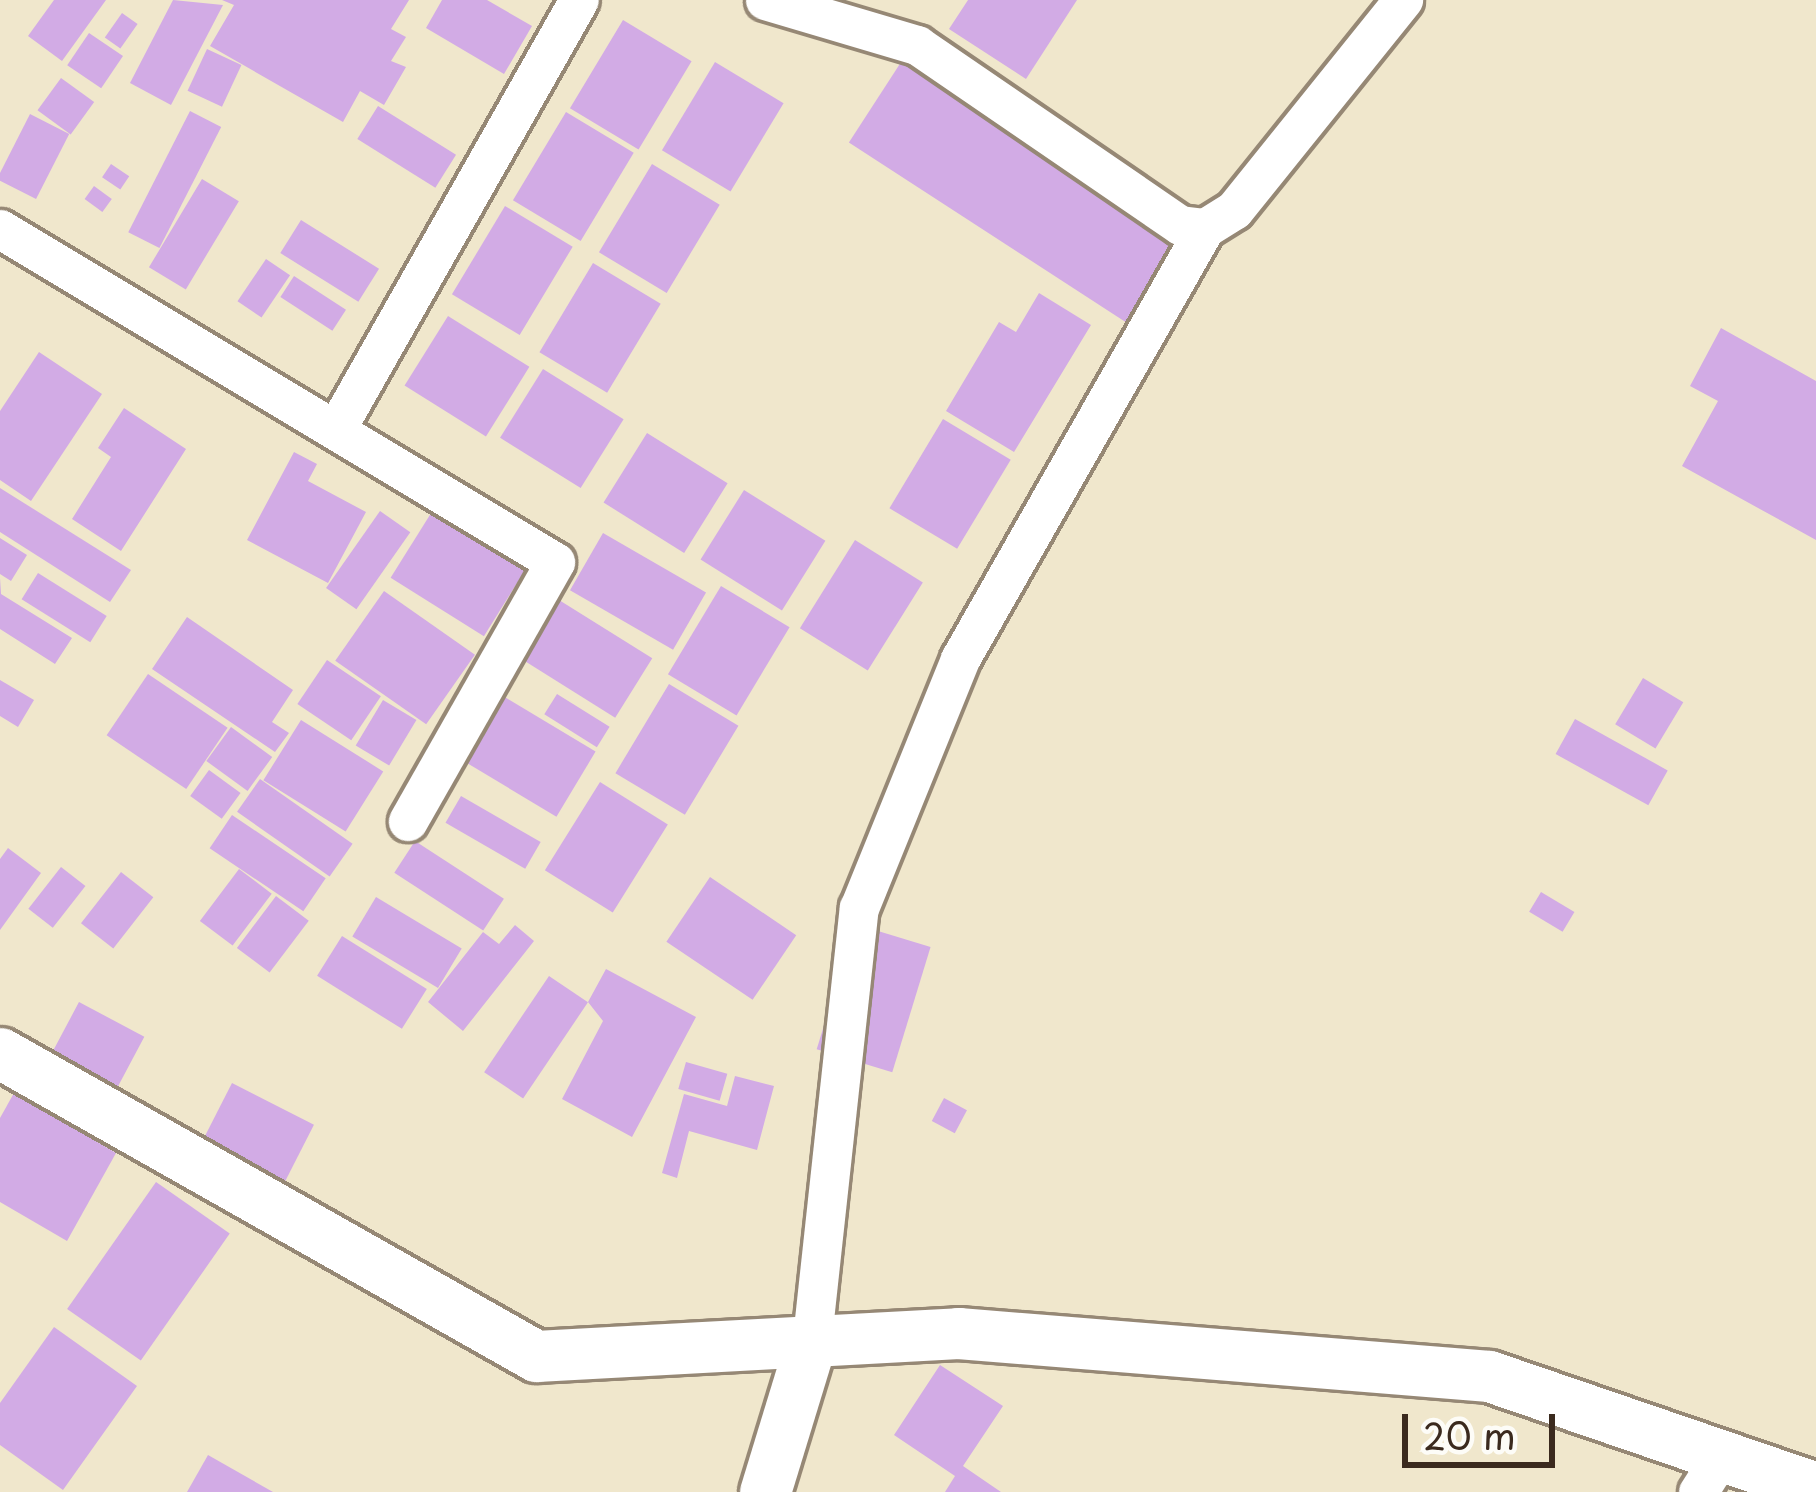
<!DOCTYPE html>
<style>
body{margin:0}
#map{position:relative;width:1816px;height:1492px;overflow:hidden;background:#f0e7cc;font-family:"Playpen Sans",sans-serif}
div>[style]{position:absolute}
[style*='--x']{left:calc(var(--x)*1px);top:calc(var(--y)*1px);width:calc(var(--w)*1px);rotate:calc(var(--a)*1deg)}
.building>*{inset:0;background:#d2abe5;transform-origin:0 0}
.roads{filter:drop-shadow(3px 0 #968875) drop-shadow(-3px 0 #968875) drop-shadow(0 3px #968875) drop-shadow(0 -3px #968875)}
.minor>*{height:39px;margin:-19.5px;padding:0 19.5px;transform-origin:19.5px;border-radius:19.5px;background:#fff}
.tertiary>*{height:51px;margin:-25.5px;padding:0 25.5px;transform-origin:25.5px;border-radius:25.5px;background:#fff}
span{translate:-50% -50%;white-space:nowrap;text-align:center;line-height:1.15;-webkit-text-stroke:12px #fdfcf7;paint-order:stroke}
.scale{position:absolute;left:1402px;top:1414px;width:153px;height:54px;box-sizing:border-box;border:6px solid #3b2a1e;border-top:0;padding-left:15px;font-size:36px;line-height:42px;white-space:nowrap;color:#3b2a1e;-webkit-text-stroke:9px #fdfcf7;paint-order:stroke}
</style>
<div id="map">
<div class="building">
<i style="clip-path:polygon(54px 0,106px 0,62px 61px,28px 36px)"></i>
<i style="clip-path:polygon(173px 0,223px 5px,171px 105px,130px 83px)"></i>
<i style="clip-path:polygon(222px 0,409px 0,391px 29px,406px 37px,391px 61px,406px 67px,384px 105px,360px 91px,343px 122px,210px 46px,234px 5px)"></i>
<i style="clip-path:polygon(442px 0,487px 0,532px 26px,504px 74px,426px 28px)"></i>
<i style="clip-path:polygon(968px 0,1077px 0,1026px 79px,949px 29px)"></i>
<i style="left:122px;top:13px;width:19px;height:30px;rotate:35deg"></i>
<i style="left:623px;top:20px;width:80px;height:103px;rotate:31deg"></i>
<i style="left:89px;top:33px;width:41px;height:39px;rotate:34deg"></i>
<i style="left:207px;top:49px;width:38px;height:46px;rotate:25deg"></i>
<i style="left:905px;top:56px;width:339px;height:103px;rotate:33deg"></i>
<i style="left:715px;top:62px;width:80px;height:103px;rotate:31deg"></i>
<i style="left:61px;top:78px;width:41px;height:40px;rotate:36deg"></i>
<i style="left:378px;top:106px;width:92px;height:39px;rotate:32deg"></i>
<i style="left:190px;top:111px;width:35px;height:136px;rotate:27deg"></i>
<i style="left:566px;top:112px;width:79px;height:103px;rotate:31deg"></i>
<i style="left:30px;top:114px;width:44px;height:73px;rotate:27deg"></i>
<i style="left:111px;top:164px;width:22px;height:16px;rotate:34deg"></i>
<i style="left:652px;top:164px;width:79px;height:103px;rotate:31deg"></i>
<i style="left:202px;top:179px;width:43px;height:103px;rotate:31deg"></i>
<i style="left:94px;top:186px;width:22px;height:16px;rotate:36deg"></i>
<i style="left:505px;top:206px;width:79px;height:103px;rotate:31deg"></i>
<i style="left:301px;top:220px;width:92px;height:39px;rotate:32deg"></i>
<i style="left:266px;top:259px;width:29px;height:51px;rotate:34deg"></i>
<i style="left:593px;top:263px;width:79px;height:104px;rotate:31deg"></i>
<i style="left:294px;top:276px;width:62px;height:25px;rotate:33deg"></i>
<i style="clip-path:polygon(1039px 293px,1091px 325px,1014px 452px,946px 411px,999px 322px,1016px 332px)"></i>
<i style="left:448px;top:316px;width:96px;height:82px;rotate:32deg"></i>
<i style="clip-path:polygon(1721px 328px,1816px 381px,1816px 540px,1682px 466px,1718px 401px,1690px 386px)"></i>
<i style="clip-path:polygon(39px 352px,102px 394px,31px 501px,0 480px,0 411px)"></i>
<i style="left:543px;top:369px;width:95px;height:81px;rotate:32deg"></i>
<i style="clip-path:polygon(124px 408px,186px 449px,121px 551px,72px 519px,111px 457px,98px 448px)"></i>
<i style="left:943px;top:419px;width:79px;height:104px;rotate:31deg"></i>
<i style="left:647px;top:433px;width:95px;height:82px;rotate:32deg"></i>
<i style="clip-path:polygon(294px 452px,317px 464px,308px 481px,366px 512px,328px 583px,247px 540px)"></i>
<i style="clip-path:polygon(0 488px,131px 570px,110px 602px,0 532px)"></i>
<i style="left:744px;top:490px;width:96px;height:82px;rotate:32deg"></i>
<i style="left:433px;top:510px;width:110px;height:80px;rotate:32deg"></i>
<i style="left:380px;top:511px;width:37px;height:94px;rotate:35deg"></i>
<i style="left:603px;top:533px;width:119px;height:66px;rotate:30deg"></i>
<i style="clip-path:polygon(0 538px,27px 555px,11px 581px,0 574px)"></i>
<i style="left:855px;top:540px;width:80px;height:104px;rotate:32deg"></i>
<i style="left:38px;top:573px;width:81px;height:31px;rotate:32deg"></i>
<i style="clip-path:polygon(0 578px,1px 594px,72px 638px,55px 664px,0 629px)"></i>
<i style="left:721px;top:586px;width:80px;height:103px;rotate:31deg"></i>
<i style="left:384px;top:591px;width:111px;height:85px;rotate:35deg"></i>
<i style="left:559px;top:600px;width:110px;height:70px;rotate:32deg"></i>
<i style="clip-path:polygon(187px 617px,293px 690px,272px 722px,289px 733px,275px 752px,152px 669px)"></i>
<i style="left:327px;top:660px;width:65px;height:53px;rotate:34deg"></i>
<i style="left:148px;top:674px;width:96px;height:74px;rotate:34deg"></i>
<i style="left:1643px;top:678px;width:47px;height:54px;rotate:31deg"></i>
<i style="clip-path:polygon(0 680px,34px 700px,18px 727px,0 716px)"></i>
<i style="left:669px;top:684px;width:81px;height:104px;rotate:31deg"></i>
<i style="left:557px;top:694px;width:62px;height:24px;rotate:32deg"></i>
<i style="left:503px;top:696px;width:108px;height:76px;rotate:31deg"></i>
<i style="left:383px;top:700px;width:39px;height:53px;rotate:31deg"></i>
<i style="left:1575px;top:719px;width:106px;height:40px;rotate:29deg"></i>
<i style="left:301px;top:720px;width:97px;height:71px;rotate:32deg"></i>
<i style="left:231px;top:727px;width:51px;height:42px;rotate:36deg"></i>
<i style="left:209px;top:770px;width:39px;height:32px;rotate:36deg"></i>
<i style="left:260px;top:779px;width:113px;height:40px;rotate:35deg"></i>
<i style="left:600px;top:782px;width:80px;height:104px;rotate:32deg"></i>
<i style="left:461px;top:796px;width:92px;height:31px;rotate:30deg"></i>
<i style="left:232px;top:815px;width:113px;height:40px;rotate:34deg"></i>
<i style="left:415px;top:841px;width:106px;height:38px;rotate:33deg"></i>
<i style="clip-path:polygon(8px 848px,41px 873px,0 930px,0 859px)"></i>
<i style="left:61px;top:867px;width:31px;height:53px;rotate:38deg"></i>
<i style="left:239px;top:869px;width:41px;height:65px;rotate:37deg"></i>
<i style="left:121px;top:872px;width:41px;height:65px;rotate:38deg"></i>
<i style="left:710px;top:877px;width:104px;height:78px;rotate:34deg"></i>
<i style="left:1541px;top:892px;width:39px;height:23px;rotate:31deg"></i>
<i style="left:276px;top:896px;width:41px;height:65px;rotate:37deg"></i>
<i style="left:376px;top:897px;width:100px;height:46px;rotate:31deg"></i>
<i style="left:855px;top:924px;width:79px;height:131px;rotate:17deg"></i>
<i style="clip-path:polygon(515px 925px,534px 941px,463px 1031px,428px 1002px,483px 932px,499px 944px)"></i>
<i style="left:342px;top:936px;width:100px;height:47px;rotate:32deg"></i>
<i style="clip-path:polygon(606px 969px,696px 1017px,632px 1137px,562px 1099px,603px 1021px,588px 1002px)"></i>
<i style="left:549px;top:976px;width:47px;height:116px;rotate:34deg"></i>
<i style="left:79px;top:1002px;width:74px;height:58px;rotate:28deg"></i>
<i style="left:686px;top:1062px;width:43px;height:28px;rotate:16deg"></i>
<i style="clip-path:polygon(735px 1076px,774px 1086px,757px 1150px,689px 1131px,677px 1178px,662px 1173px,684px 1094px,727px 1106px)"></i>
<i style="left:232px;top:1083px;width:92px;height:73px;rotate:27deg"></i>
<i style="clip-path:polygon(14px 1093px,116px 1153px,67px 1241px,0 1202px,0 1118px)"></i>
<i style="left:944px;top:1098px;width:26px;height:26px;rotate:28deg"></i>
<i style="left:156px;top:1182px;width:90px;height:155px;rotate:35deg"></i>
<i style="clip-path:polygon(54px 1327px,137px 1386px,63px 1490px,0 1445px,0 1403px)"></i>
<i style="clip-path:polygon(940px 1365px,1003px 1406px,963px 1466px,1001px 1492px,945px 1492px,955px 1476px,894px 1435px)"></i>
<i style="clip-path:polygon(208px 1455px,273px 1492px,187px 1492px)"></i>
</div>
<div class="roads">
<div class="minor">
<i style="--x:765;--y:0;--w:159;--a:16.5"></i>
<i style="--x:917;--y:45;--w:319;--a:34.4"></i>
<i style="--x:1180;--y:225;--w:25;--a:7"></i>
<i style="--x:1205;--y:228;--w:34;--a:-32"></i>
<i style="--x:1234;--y:210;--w:270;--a:-51.2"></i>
<i style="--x:0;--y:229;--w:647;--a:30.96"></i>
<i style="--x:555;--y:562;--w:298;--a:119.6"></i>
<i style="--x:336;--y:429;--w:493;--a:-60.5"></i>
<i style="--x:812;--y:1338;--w:433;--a:-83.8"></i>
<i style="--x:859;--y:908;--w:269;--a:-67.9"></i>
<i style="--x:960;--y:659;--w:496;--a:-60.4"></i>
<i style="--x:1698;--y:1492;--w:43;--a:-57.4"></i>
</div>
<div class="tertiary">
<i style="--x:0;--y:1053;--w:616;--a:29.48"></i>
<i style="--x:536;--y:1356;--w:423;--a:-3.1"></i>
<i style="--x:958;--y:1333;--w:533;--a:4.63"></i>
<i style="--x:1489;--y:1376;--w:346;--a:18.9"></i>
<i style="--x:765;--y:1492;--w:161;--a:-73"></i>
</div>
</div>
<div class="scale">20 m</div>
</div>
